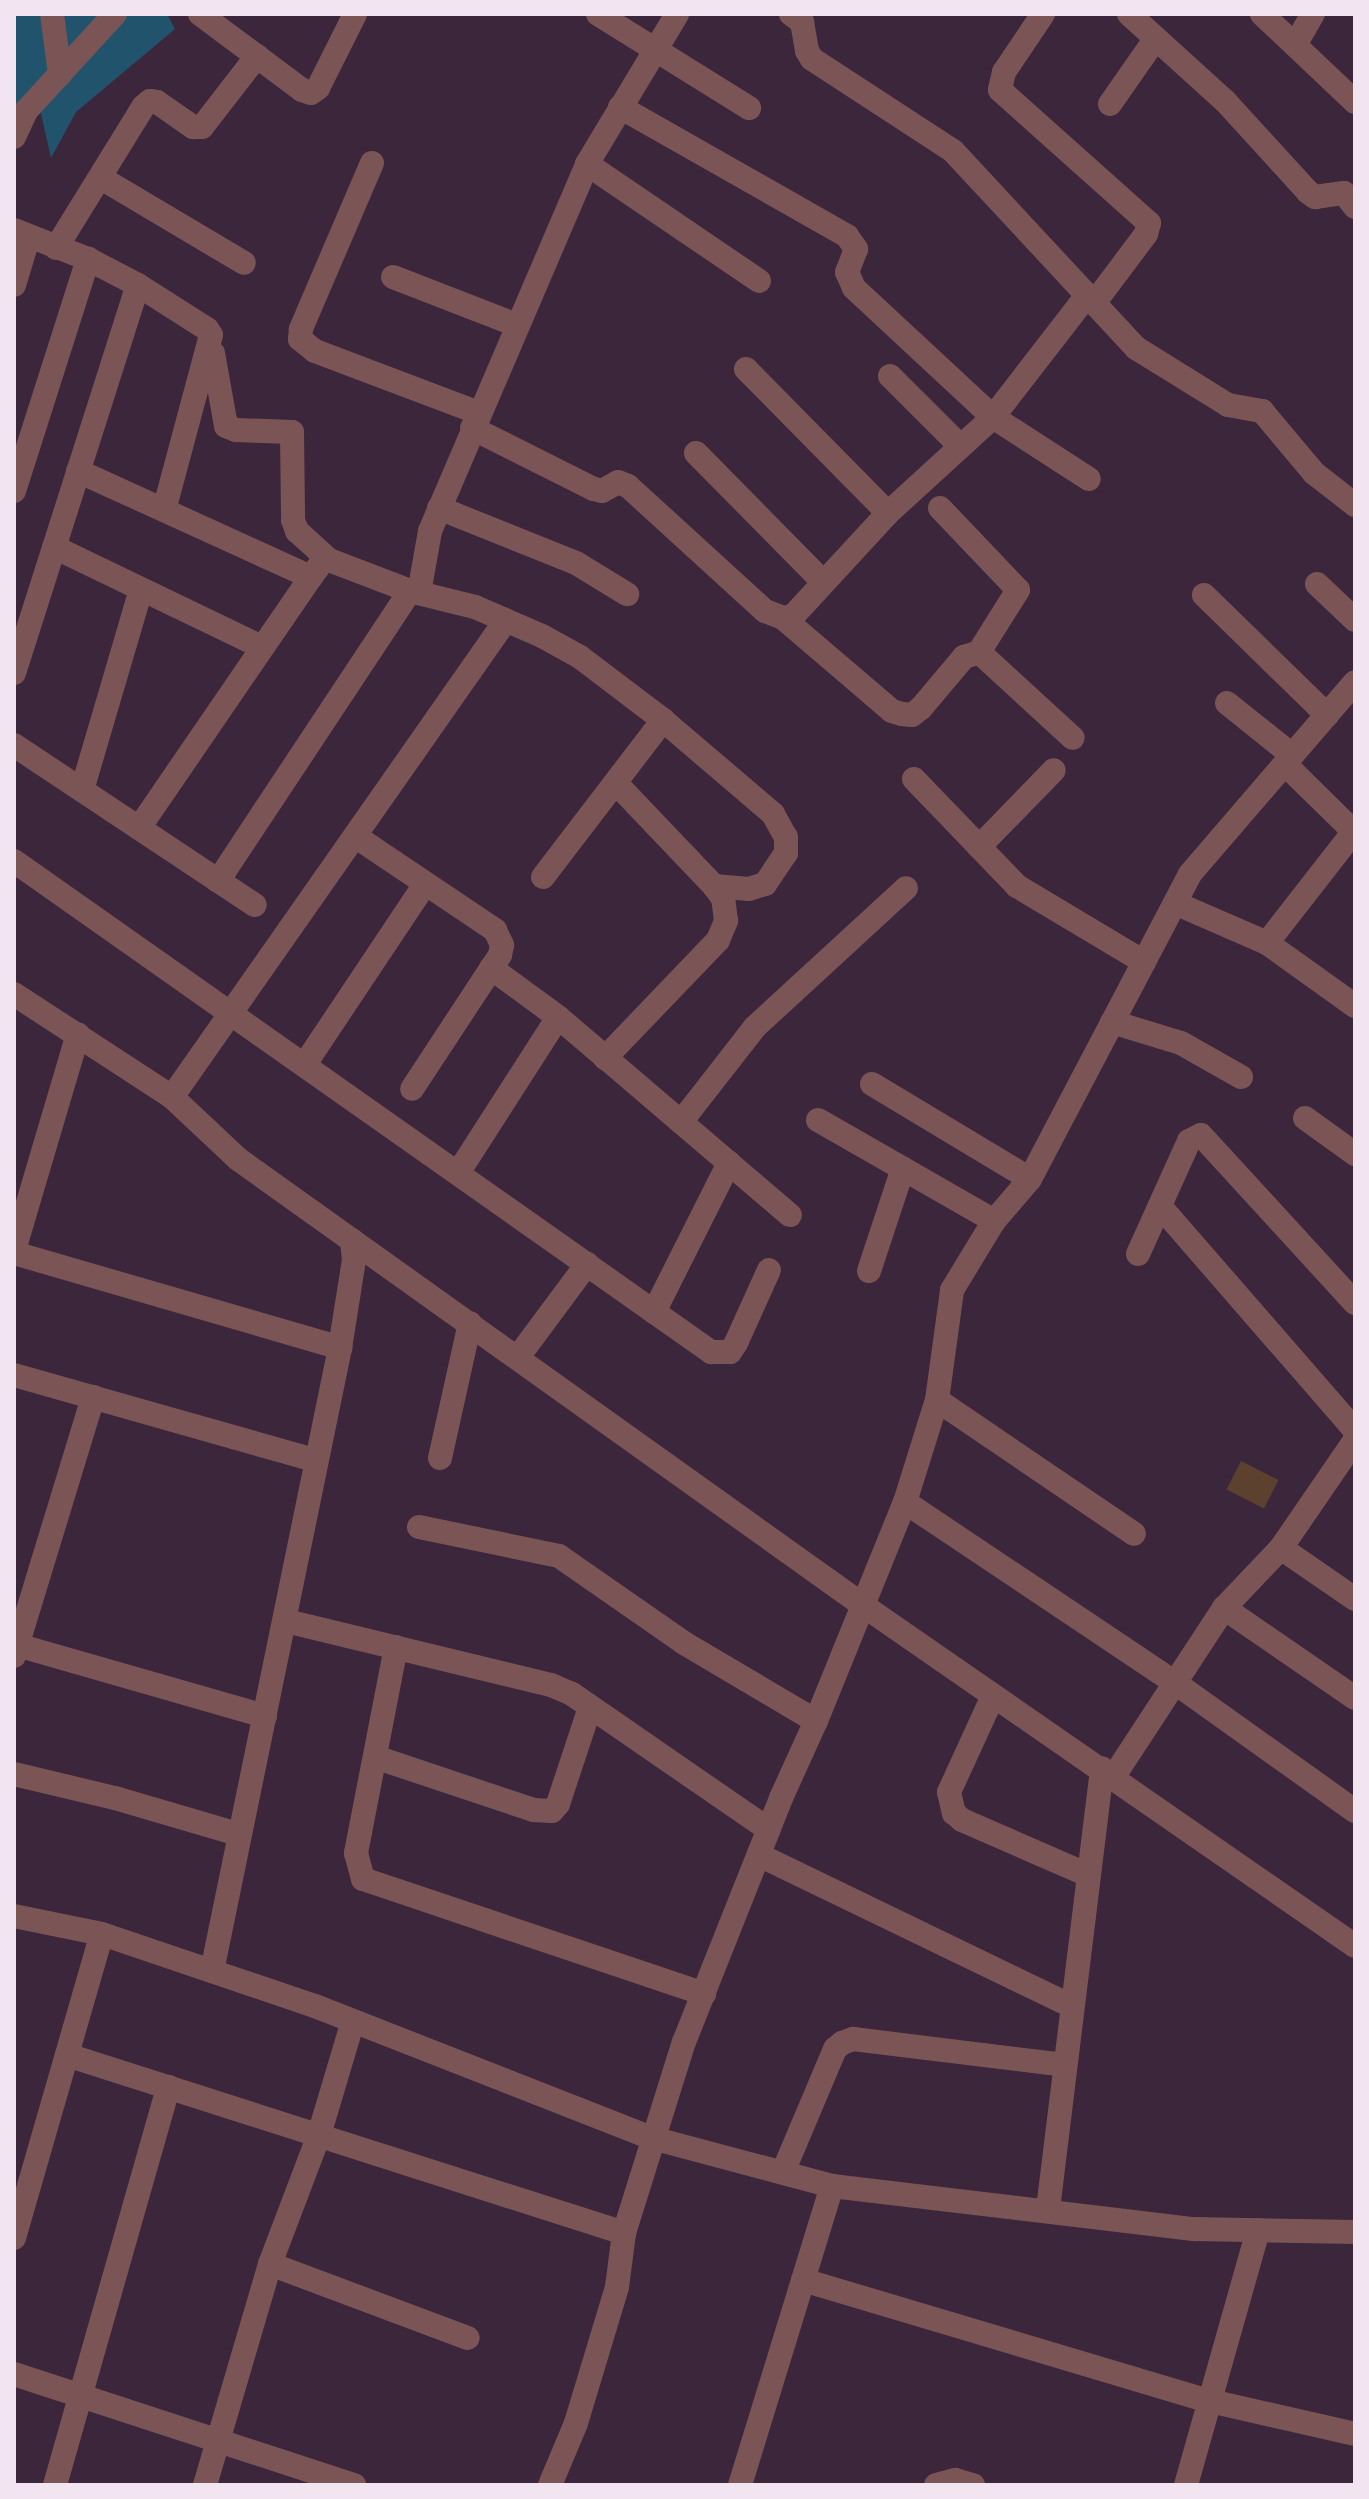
<!DOCTYPE html>
<style>
body{margin:0}
#map{position:relative;width:1369px;height:2499px;overflow:hidden;background:#3c263c;font-family:"IBM Plex Sans",sans-serif}
div>[style]{position:absolute}
[style*='--x']{left:calc(var(--x)*1px);top:calc(var(--y)*1px);width:calc(var(--w)*1px);rotate:calc(var(--a)*1deg)}
.water>*{inset:0;background:#22536d}
.building>*{inset:0;background:#5c422e;transform-origin:0 0}
.minor>*{height:24px;margin:-12px;padding:0 12px;transform-origin:12px;border-radius:12px;background:#7b5556}
span{translate:-50% -50%;white-space:nowrap;text-align:center;line-height:1.15;-webkit-text-stroke:6px #3c263c;paint-order:stroke}
.frame{position:absolute;inset:0;border:16px solid #f2e4f1;pointer-events:none}
</style>
<div id="map">
<div class="water">
<i style="clip-path:polygon(14px 14px,167px 14px,175px 29px,76px 112px,51px 158px,40px 109px,14px 104px)"></i>
</div>
<div class="building">
<i style="left:1241px;top:1461px;width:42px;height:32px;rotate:27deg"></i>
</div>
<div class="minor">
<i style="--x:52;--y:14;--w:61;--a:82.4"></i>
<i style="--x:200;--y:14;--w:127;--a:36.7"></i>
<i style="--x:302;--y:90;--w:9;--a:18"></i>
<i style="--x:311;--y:93;--w:9;--a:-36"></i>
<i style="--x:318;--y:88;--w:83;--a:-63.4"></i>
<i style="--x:598;--y:14;--w:178;--a:31.9"></i>
<i style="--x:791;--y:14;--w:14;--a:36"></i>
<i style="--x:802;--y:22;--w:29;--a:80"></i>
<i style="--x:807;--y:51;--w:9;--a:58"></i>
<i style="--x:812;--y:59;--w:168;--a:33.1"></i>
<i style="--x:953;--y:151;--w:269;--a:47.1"></i>
<i style="--x:1136;--y:348;--w:108;--a:31.8"></i>
<i style="--x:1228;--y:405;--w:35;--a:10"></i>
<i style="--x:1262;--y:411;--w:81;--a:50"></i>
<i style="--x:1314;--y:473;--w:52;--a:38"></i>
<i style="--x:1043;--y:14;--w:70;--a:123.9"></i>
<i style="--x:1004;--y:72;--w:18;--a:103"></i>
<i style="--x:1000;--y:90;--w:200;--a:41.8"></i>
<i style="--x:1149;--y:223;--w:11;--a:105"></i>
<i style="--x:1146;--y:234;--w:85;--a:126.9"></i>
<i style="--x:1129;--y:14;--w:130;--a:42.2"></i>
<i style="--x:1225;--y:101;--w:123;--a:47.6"></i>
<i style="--x:1308;--y:192;--w:9;--a:36"></i>
<i style="--x:1315;--y:197;--w:29;--a:-8"></i>
<i style="--x:1344;--y:193;--w:18;--a:52"></i>
<i style="--x:1262;--y:14;--w:128;--a:43.4"></i>
<i style="--x:1295;--y:45;--w:36;--a:-60"></i>
<i style="--x:1110;--y:104;--w:80;--a:-55.1"></i>
<i style="--x:620;--y:107;--w:261;--a:29.6"></i>
<i style="--x:847;--y:236;--w:16;--a:55"></i>
<i style="--x:856;--y:249;--w:25;--a:111"></i>
<i style="--x:847;--y:272;--w:17;--a:66"></i>
<i style="--x:854;--y:288;--w:190;--a:42.9"></i>
<i style="--x:993;--y:417;--w:114;--a:32.9"></i>
<i style="--x:14;--y:137;--w:29;--a:-65"></i>
<i style="--x:26;--y:111;--w:132;--a:-47.5"></i>
<i style="--x:372;--y:163;--w:181;--a:113.2"></i>
<i style="--x:301;--y:329;--w:10;--a:96"></i>
<i style="--x:300;--y:339;--w:19;--a:39"></i>
<i style="--x:315;--y:351;--w:175;--a:20.7"></i>
<i style="--x:587;--y:164;--w:208;--a:34.2"></i>
<i style="--x:101;--y:178;--w:166;--a:30.7"></i>
<i style="--x:14;--y:230;--w:79;--a:21.4"></i>
<i style="--x:88;--y:259;--w:56;--a:27.5"></i>
<i style="--x:138;--y:285;--w:82;--a:32.5"></i>
<i style="--x:207;--y:329;--w:7;--a:56"></i>
<i style="--x:211;--y:335;--w:178;--a:105"></i>
<i style="--x:56;--y:248;--w:166;--a:-58.3"></i>
<i style="--x:143;--y:107;--w:9;--a:-41"></i>
<i style="--x:150;--y:101;--w:7;--a:8"></i>
<i style="--x:157;--y:102;--w:44;--a:34.8"></i>
<i style="--x:193;--y:127;--w:9;--a:0"></i>
<i style="--x:202;--y:127;--w:90;--a:-52.2"></i>
<i style="--x:393;--y:277;--w:133;--a:21.2"></i>
<i style="--x:14;--y:285;--w:48;--a:-73.1"></i>
<i style="--x:213;--y:353;--w:74;--a:79.9"></i>
<i style="--x:226;--y:426;--w:11;--a:22"></i>
<i style="--x:236;--y:430;--w:56;--a:2"></i>
<i style="--x:292;--y:432;--w:88;--a:89.3"></i>
<i style="--x:293;--y:520;--w:12;--a:70"></i>
<i style="--x:297;--y:531;--w:43;--a:42.2"></i>
<i style="--x:746;--y:369;--w:202;--a:45.4"></i>
<i style="--x:890;--y:376;--w:98;--a:45"></i>
<i style="--x:472;--y:428;--w:136;--a:26.6"></i>
<i style="--x:594;--y:489;--w:8;--a:14"></i>
<i style="--x:602;--y:491;--w:18;--a:-29"></i>
<i style="--x:618;--y:482;--w:11;--a:22"></i>
<i style="--x:628;--y:486;--w:185;--a:42.4"></i>
<i style="--x:765;--y:611;--w:19;--a:21"></i>
<i style="--x:783;--y:618;--w:10;--a:-11"></i>
<i style="--x:793;--y:616;--w:140;--a:-47.3"></i>
<i style="--x:888;--y:513;--w:142;--a:-42.4"></i>
<i style="--x:993;--y:417;--w:155;--a:-52.3"></i>
<i style="--x:696;--y:453;--w:181;--a:45.4"></i>
<i style="--x:78;--y:471;--w:256;--a:24.5"></i>
<i style="--x:14;--y:491;--w:244;--a:-72.3"></i>
<i style="--x:439;--y:508;--w:148;--a:21.9"></i>
<i style="--x:576;--y:563;--w:60;--a:31.3"></i>
<i style="--x:940;--y:508;--w:113;--a:46.4"></i>
<i style="--x:1018;--y:590;--w:73;--a:122.2"></i>
<i style="--x:54;--y:547;--w:231;--a:25.7"></i>
<i style="--x:1317;--y:584;--w:52;--a:43.5"></i>
<i style="--x:419;--y:593;--w:63;--a:-79.9"></i>
<i style="--x:430;--y:531;--w:399;--a:-66.8"></i>
<i style="--x:587;--y:164;--w:175;--a:-59"></i>
<i style="--x:1204;--y:595;--w:172;--a:44.3"></i>
<i style="--x:783;--y:618;--w:143;--a:40.5"></i>
<i style="--x:892;--y:711;--w:10;--a:17"></i>
<i style="--x:902;--y:714;--w:10;--a:6"></i>
<i style="--x:912;--y:715;--w:11;--a:-38"></i>
<i style="--x:921;--y:708;--w:67;--a:-49.9"></i>
<i style="--x:964;--y:657;--w:16;--a:-18"></i>
<i style="--x:979;--y:652;--w:127;--a:42.5"></i>
<i style="--x:14;--y:673;--w:407;--a:-72.3"></i>
<i style="--x:1227;--y:703;--w:83;--a:38.7"></i>
<i style="--x:14;--y:745;--w:289;--a:33.6"></i>
<i style="--x:914;--y:779;--w:149;--a:46.1"></i>
<i style="--x:1017;--y:886;--w:148;--a:30.9"></i>
<i style="--x:82;--y:790;--w:209;--a:-73.6"></i>
<i style="--x:139;--y:828;--w:304;--a:-55.6"></i>
<i style="--x:311;--y:577;--w:19;--a:-54"></i>
<i style="--x:322;--y:562;--w:7;--a:-16"></i>
<i style="--x:329;--y:560;--w:87;--a:20.9"></i>
<i style="--x:410;--y:591;--w:67;--a:13.8"></i>
<i style="--x:475;--y:607;--w:73;--a:23.4"></i>
<i style="--x:542;--y:636;--w:43;--a:28.9"></i>
<i style="--x:580;--y:657;--w:104;--a:37.2"></i>
<i style="--x:663;--y:720;--w:145;--a:40.5"></i>
<i style="--x:773;--y:814;--w:26;--a:61"></i>
<i style="--x:786;--y:837;--w:16;--a:90"></i>
<i style="--x:786;--y:853;--w:37;--a:124"></i>
<i style="--x:765;--y:884;--w:17;--a:163"></i>
<i style="--x:749;--y:889;--w:35;--a:-175"></i>
<i style="--x:355;--y:836;--w:169;--a:33.9"></i>
<i style="--x:495;--y:930;--w:17;--a:65"></i>
<i style="--x:502;--y:945;--w:10;--a:101"></i>
<i style="--x:500;--y:955;--w:160;--a:123.3"></i>
<i style="--x:979;--y:847;--w:107;--a:-45.8"></i>
<i style="--x:14;--y:861;--w:853;--a:35.16"></i>
<i style="--x:711;--y:1352;--w:19;--a:0"></i>
<i style="--x:730;--y:1352;--w:11;--a:-56"></i>
<i style="--x:736;--y:1343;--w:80;--a:-65.7"></i>
<i style="--x:543;--y:877;--w:198;--a:-52.6"></i>
<i style="--x:218;--y:881;--w:348;--a:-56.5"></i>
<i style="--x:1175;--y:903;--w:100;--a:23.5"></i>
<i style="--x:1267;--y:943;--w:108;--a:35.6"></i>
<i style="--x:1267;--y:943;--w:138;--a:-52.1"></i>
<i style="--x:1352;--y:834;--w:9;--a:-117"></i>
<i style="--x:1348;--y:826;--w:88;--a:-135.5"></i>
<i style="--x:491;--y:968;--w:83;--a:36.2"></i>
<i style="--x:558;--y:1017;--w:305;--a:40.5"></i>
<i style="--x:14;--y:994;--w:189;--a:33.1"></i>
<i style="--x:172;--y:1097;--w:91;--a:43.2"></i>
<i style="--x:238;--y:1159;--w:769;--a:35.53"></i>
<i style="--x:864;--y:1606;--w:597;--a:34.7"></i>
<i style="--x:1112;--y:1022;--w:72;--a:16.9"></i>
<i style="--x:1181;--y:1043;--w:69;--a:29.5"></i>
<i style="--x:605;--y:1058;--w:163;--a:-46.2"></i>
<i style="--x:718;--y:940;--w:21;--a:-67"></i>
<i style="--x:726;--y:921;--w:23;--a:-97"></i>
<i style="--x:723;--y:898;--w:15;--a:-127"></i>
<i style="--x:714;--y:886;--w:142;--a:-133.6"></i>
<i style="--x:305;--y:1064;--w:216;--a:-56.3"></i>
<i style="--x:872;--y:1084;--w:184;--a:31"></i>
<i style="--x:172;--y:1097;--w:582;--a:-55"></i>
<i style="--x:1305;--y:1118;--w:62;--a:35.8"></i>
<i style="--x:818;--y:1120;--w:203;--a:29.8"></i>
<i style="--x:681;--y:1122;--w:120;--a:-52.1"></i>
<i style="--x:755;--y:1027;--w:205;--a:-42.6"></i>
<i style="--x:458;--y:1173;--w:185;--a:-57.3"></i>
<i style="--x:1160;--y:1206;--w:297;--a:49"></i>
<i style="--x:14;--y:1250;--w:225;--a:-73.5"></i>
<i style="--x:14;--y:1253;--w:340;--a:16.2"></i>
<i style="--x:1138;--y:1254;--w:124;--a:-65.7"></i>
<i style="--x:1189;--y:1141;--w:13;--a:-27"></i>
<i style="--x:1201;--y:1135;--w:228;--a:47.5"></i>
<i style="--x:869;--y:1271;--w:108;--a:-71.7"></i>
<i style="--x:654;--y:1312;--w:167;--a:-63.3"></i>
<i style="--x:518;--y:1357;--w:116;--a:-53.4"></i>
<i style="--x:14;--y:1375;--w:312;--a:15.8"></i>
<i style="--x:937;--y:1400;--w:238;--a:34.2"></i>
<i style="--x:440;--y:1458;--w:138;--a:-77.5"></i>
<i style="--x:905;--y:1502;--w:324;--a:33.8"></i>
<i style="--x:1174;--y:1682;--w:222;--a:35.5"></i>
<i style="--x:419;--y:1527;--w:143;--a:11.7"></i>
<i style="--x:559;--y:1556;--w:152;--a:34.8"></i>
<i style="--x:684;--y:1643;--w:153;--a:30.6"></i>
<i style="--x:1281;--y:1548;--w:90;--a:34.6"></i>
<i style="--x:1224;--y:1608;--w:159;--a:34.5"></i>
<i style="--x:286;--y:1621;--w:273;--a:13.6"></i>
<i style="--x:551;--y:1685;--w:23;--a:23"></i>
<i style="--x:572;--y:1694;--w:239;--a:34.6"></i>
<i style="--x:17;--y:1645;--w:258;--a:16"></i>
<i style="--x:396;--y:1647;--w:210;--a:101"></i>
<i style="--x:356;--y:1853;--w:27;--a:75"></i>
<i style="--x:363;--y:1879;--w:360;--a:18.6"></i>
<i style="--x:14;--y:1656;--w:271;--a:-73"></i>
<i style="--x:993;--y:1696;--w:106;--a:114.6"></i>
<i style="--x:949;--y:1792;--w:22;--a:77"></i>
<i style="--x:954;--y:1813;--w:11;--a:41"></i>
<i style="--x:962;--y:1820;--w:137;--a:23.6"></i>
<i style="--x:375;--y:1757;--w:167;--a:18.5"></i>
<i style="--x:533;--y:1810;--w:19;--a:3"></i>
<i style="--x:552;--y:1811;--w:9;--a:-49"></i>
<i style="--x:558;--y:1804;--w:102;--a:-71.7"></i>
<i style="--x:14;--y:1774;--w:104;--a:13.4"></i>
<i style="--x:115;--y:1798;--w:128;--a:16.3"></i>
<i style="--x:1114;--y:1776;--w:201;--a:-56.8"></i>
<i style="--x:1224;--y:1608;--w:83;--a:-46.5"></i>
<i style="--x:1281;--y:1548;--w:131;--a:-55.6"></i>
<i style="--x:759;--y:1855;--w:347;--a:25.8"></i>
<i style="--x:14;--y:1916;--w:90;--a:11.6"></i>
<i style="--x:102;--y:1934;--w:225;--a:18.7"></i>
<i style="--x:315;--y:2006;--w:362;--a:21.4"></i>
<i style="--x:652;--y:2138;--w:186;--a:14.9"></i>
<i style="--x:832;--y:2186;--w:366;--a:6.8"></i>
<i style="--x:1195;--y:2229;--w:160;--a:1.1"></i>
<i style="--x:212;--y:1971;--w:636;--a:-78.39"></i>
<i style="--x:340;--y:1348;--w:89;--a:-81"></i>
<i style="--x:354;--y:1260;--w:20;--a:-96"></i>
<i style="--x:67;--y:2055;--w:585;--a:17.72"></i>
<i style="--x:783;--y:2172;--w:134;--a:-67.1"></i>
<i style="--x:835;--y:2049;--w:9;--a:-41"></i>
<i style="--x:842;--y:2043;--w:12;--a:-20"></i>
<i style="--x:853;--y:2039;--w:213;--a:7"></i>
<i style="--x:1048;--y:2209;--w:444;--a:-83"></i>
<i style="--x:14;--y:2238;--w:316;--a:-73.9"></i>
<i style="--x:270;--y:2264;--w:211;--a:20.5"></i>
<i style="--x:803;--y:2280;--w:425;--a:16.6"></i>
<i style="--x:1210;--y:2401;--w:149;--a:12.8"></i>
<i style="--x:14;--y:2374;--w:358;--a:18.1"></i>
<i style="--x:55;--y:2485;--w:414;--a:-74.1"></i>
<i style="--x:205;--y:2485;--w:230;--a:-73.6"></i>
<i style="--x:270;--y:2264;--w:138;--a:-69.2"></i>
<i style="--x:319;--y:2135;--w:119;--a:-73.4"></i>
<i style="--x:550;--y:2485;--w:67;--a:-67.2"></i>
<i style="--x:576;--y:2423;--w:142;--a:-73.2"></i>
<i style="--x:617;--y:2287;--w:54;--a:-82.6"></i>
<i style="--x:624;--y:2233;--w:200;--a:-72.6"></i>
<i style="--x:684;--y:2042;--w:263;--a:-68.3"></i>
<i style="--x:781;--y:1798;--w:85;--a:-65.6"></i>
<i style="--x:816;--y:1721;--w:236;--a:-67.9"></i>
<i style="--x:905;--y:1502;--w:107;--a:-72.6"></i>
<i style="--x:937;--y:1400;--w:111;--a:-82.2"></i>
<i style="--x:952;--y:1290;--w:81;--a:-58.7"></i>
<i style="--x:994;--y:1221;--w:55;--a:-49.4"></i>
<i style="--x:1030;--y:1179;--w:344;--a:-62.3"></i>
<i style="--x:1190;--y:874;--w:253;--a:-49.3"></i>
<i style="--x:740;--y:2485;--w:313;--a:-72.9"></i>
<i style="--x:936;--y:2485;--w:20;--a:-15"></i>
<i style="--x:955;--y:2480;--w:19;--a:16"></i>
<i style="--x:1186;--y:2485;--w:265;--a:-74.2"></i>
</div>
<div class="frame"></div>
</div>
